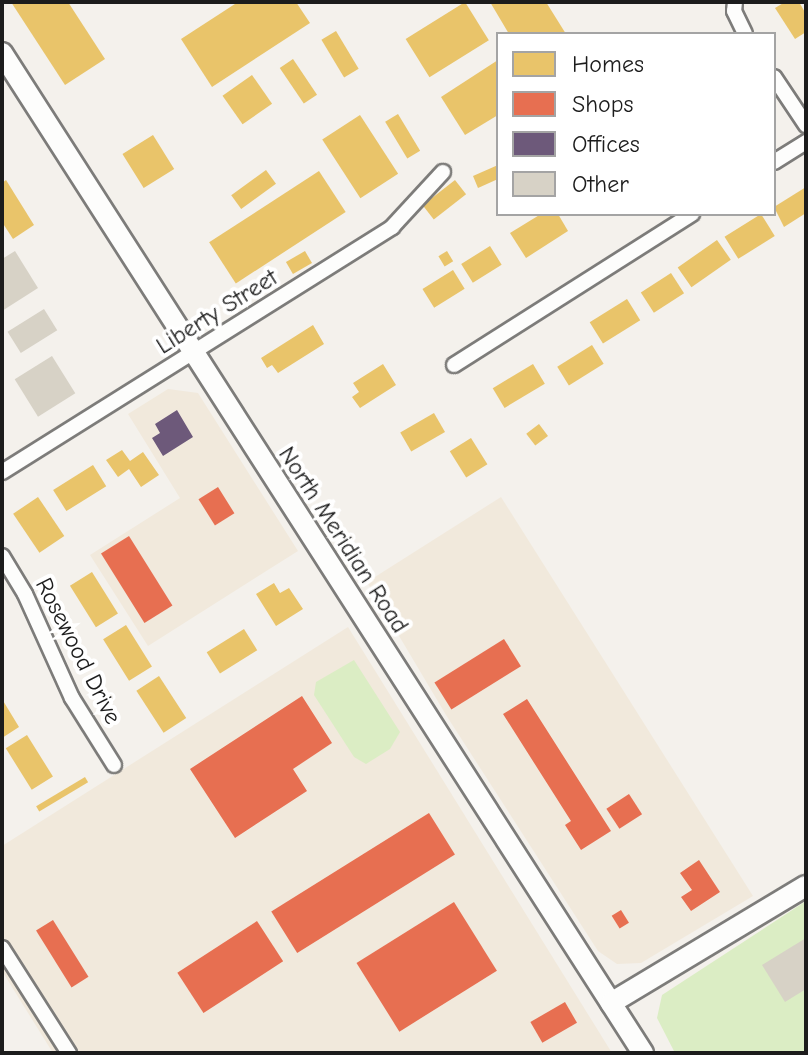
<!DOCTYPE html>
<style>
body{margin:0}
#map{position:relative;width:808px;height:1055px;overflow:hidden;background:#f4f1ec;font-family:"Comic Neue",sans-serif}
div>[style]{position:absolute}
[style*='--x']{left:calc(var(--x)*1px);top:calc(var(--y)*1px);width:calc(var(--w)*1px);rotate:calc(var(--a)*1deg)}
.built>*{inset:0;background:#f1e9dc}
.green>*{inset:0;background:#dbedc4}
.homes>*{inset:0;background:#e9c46a;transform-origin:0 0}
.shops>*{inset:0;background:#e76f51;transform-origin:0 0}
.offices>*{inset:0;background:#6d597a}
.building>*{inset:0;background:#d7d2c6;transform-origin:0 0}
.roads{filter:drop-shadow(2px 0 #7d7c7a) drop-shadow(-2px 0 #7d7c7a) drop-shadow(0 2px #7d7c7a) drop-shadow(0 -2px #7d7c7a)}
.street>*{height:14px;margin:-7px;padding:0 7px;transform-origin:7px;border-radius:7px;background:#fdfdfc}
.secondary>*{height:20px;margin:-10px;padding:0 10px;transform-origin:10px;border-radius:10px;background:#fdfdfc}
span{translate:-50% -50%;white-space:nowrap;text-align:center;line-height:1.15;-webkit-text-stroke:8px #fff;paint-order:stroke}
.street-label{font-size:24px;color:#1c1c1c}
.frame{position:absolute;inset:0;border:4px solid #1c1c1c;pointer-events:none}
.legend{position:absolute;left:496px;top:32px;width:280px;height:184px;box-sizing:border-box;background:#fff;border:2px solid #a4a4a4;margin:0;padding:10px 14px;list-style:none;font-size:24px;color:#1c1c1c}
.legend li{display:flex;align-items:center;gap:16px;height:40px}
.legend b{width:40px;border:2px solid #a4a4a4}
</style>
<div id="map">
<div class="built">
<i style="clip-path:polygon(168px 389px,198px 393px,298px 551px,148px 646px,90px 555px,180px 498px,128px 414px)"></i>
<i style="clip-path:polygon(501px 497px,753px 896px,641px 963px,617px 964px,598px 951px,446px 715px,367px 582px)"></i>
<i style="clip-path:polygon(348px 627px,612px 1053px,53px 1053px,2px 971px,2px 846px)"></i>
</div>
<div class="green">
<i style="clip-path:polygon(354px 660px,400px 732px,390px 749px,366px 764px,354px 757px,314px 695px,316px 682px)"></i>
<i style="clip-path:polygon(806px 901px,806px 1053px,675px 1053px,657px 1018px,662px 995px)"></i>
</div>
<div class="homes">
<i style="clip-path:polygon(11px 2px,68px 2px,105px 59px,65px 85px)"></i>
<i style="clip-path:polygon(238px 2px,296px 2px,310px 23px,212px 87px,181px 39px)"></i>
<i style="left:465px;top:2px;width:45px;height:70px;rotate:58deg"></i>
<i style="clip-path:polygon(490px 2px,546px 2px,566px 34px,509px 34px)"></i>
<i style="clip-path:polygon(785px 2px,799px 2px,806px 14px,806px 32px,795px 39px,775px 8px)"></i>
<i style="left:336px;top:31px;width:44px;height:17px;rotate:59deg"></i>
<i style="left:293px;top:59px;width:43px;height:16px;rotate:56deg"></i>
<i style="clip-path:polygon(498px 60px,498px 115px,465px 135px,441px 97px)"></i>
<i style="left:252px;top:75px;width:35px;height:36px;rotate:55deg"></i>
<i style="left:398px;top:114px;width:43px;height:15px;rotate:59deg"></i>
<i style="left:360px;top:115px;width:70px;height:45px;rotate:57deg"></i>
<i style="left:153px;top:135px;width:40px;height:36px;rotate:58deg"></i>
<i style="clip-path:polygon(498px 165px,498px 179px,478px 188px,473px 176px)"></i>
<i style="left:266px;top:170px;width:17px;height:43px;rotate:54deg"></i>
<i style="left:319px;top:171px;width:49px;height:131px;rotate:57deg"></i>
<i style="clip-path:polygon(6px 180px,34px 225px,13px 239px,2px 222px,2px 183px)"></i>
<i style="left:455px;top:180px;width:18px;height:41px;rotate:52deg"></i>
<i style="clip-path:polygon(806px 187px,806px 213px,784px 227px,774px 207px)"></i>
<i style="clip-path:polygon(541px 214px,558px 214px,568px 231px,526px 258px,510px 233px)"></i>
<i style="left:761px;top:214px;width:26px;height:43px;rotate:58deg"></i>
<i style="left:717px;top:240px;width:24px;height:48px;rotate:55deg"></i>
<i style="left:490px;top:246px;width:22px;height:34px;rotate:58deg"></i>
<i style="left:305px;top:251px;width:14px;height:22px;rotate:60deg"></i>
<i style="left:447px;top:251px;width:12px;height:10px;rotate:59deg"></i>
<i style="left:453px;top:270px;width:22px;height:36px;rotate:58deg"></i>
<i style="left:671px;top:273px;width:24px;height:36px;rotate:57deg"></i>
<i style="left:627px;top:299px;width:25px;height:44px;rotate:58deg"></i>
<i style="clip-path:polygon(313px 325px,324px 344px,278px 373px,272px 365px,267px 368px,261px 358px)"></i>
<i style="left:592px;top:345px;width:22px;height:41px;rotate:58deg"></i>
<i style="clip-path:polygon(383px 364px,396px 385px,360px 408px,352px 397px,359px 392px,353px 383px)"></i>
<i style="left:533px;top:364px;width:23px;height:47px;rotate:59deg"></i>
<i style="left:434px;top:413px;width:22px;height:39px;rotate:60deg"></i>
<i style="left:539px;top:424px;width:15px;height:16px;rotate:53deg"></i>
<i style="left:471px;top:438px;width:31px;height:25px;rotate:58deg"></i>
<i style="clip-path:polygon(122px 450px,130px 461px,143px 452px,159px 475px,141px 487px,129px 469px,118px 477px,106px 460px)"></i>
<i style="left:93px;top:465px;width:25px;height:47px;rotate:58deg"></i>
<i style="left:38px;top:497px;width:47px;height:30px;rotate:56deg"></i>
<i style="left:92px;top:572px;width:49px;height:26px;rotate:58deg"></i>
<i style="clip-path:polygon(274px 583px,280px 593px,289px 588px,303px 609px,276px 626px,256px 594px)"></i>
<i style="left:126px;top:625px;width:49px;height:27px;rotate:58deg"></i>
<i style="left:244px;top:629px;width:25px;height:44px;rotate:58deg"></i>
<i style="left:159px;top:676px;width:50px;height:27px;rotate:57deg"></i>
<i style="clip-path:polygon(2px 699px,19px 727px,2px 738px)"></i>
<i style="left:27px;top:735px;width:49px;height:25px;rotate:58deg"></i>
<i style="left:85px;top:777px;width:6px;height:57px;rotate:59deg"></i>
</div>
<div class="shops">
<i style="left:218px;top:487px;width:31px;height:23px;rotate:58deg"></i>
<i style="left:129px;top:536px;width:82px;height:33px;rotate:58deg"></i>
<i style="left:504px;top:639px;width:32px;height:82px;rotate:58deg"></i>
<i style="clip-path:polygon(302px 696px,332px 743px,293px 769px,307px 791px,235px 838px,190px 769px)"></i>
<i style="clip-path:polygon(527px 699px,611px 831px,581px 850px,565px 825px,571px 821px,503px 714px)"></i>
<i style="left:629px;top:794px;width:24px;height:27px;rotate:57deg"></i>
<i style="left:429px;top:813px;width:49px;height:186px;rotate:58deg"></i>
<i style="clip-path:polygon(699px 860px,720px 892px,691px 911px,681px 897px,692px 890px,680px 873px)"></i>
<i style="left:454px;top:902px;width:81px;height:115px;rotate:58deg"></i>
<i style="left:621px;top:910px;width:15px;height:11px;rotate:58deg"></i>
<i style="left:53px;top:920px;width:67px;height:20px;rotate:58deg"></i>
<i style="left:257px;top:921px;width:48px;height:95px;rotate:57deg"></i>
<i style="left:565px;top:1002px;width:24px;height:40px;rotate:60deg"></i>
</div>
<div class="offices">
<i style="clip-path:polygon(177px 410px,193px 437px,163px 456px,152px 438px,160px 433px,155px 424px)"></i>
</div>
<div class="building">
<i style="clip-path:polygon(15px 251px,38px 288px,2px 311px,2px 259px)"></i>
<i style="left:44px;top:309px;width:25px;height:43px;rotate:58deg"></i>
<i style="left:52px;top:356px;width:44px;height:44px;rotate:58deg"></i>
<i style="clip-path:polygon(806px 938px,806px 989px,785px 1002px,762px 965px)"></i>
</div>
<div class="roads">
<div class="street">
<i style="--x:735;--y:2;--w:9;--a:96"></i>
<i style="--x:734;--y:11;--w:25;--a:64"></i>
<i style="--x:774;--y:77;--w:58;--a:56.3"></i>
<i style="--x:774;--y:162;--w:38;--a:-32"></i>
<i style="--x:454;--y:365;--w:282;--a:-32.4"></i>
<i style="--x:2;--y:472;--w:461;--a:-32.1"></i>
<i style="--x:392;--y:227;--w:75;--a:-47.2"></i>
<i style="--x:2;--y:556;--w:44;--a:58.8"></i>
<i style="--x:25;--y:594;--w:114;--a:65.7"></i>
<i style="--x:72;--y:698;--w:79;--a:57.9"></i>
<i style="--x:2;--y:948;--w:125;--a:57.5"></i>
</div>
<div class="secondary">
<i style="--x:2;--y:53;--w:1188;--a:57.34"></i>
<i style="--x:611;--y:1003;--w:227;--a:-31"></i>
</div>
</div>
<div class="street-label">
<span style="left:217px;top:312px;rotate:-32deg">Liberty Street</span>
<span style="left:343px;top:540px;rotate:57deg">North Meridian Road</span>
<span style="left:78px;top:651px;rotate:63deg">Rosewood Drive</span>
</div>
<div class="frame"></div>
<ul class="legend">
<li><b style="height:22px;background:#e9c46a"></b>Homes</li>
<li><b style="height:22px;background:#e76f51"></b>Shops</li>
<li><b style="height:22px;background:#6d597a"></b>Offices</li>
<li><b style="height:22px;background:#d7d2c6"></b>Other</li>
</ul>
</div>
